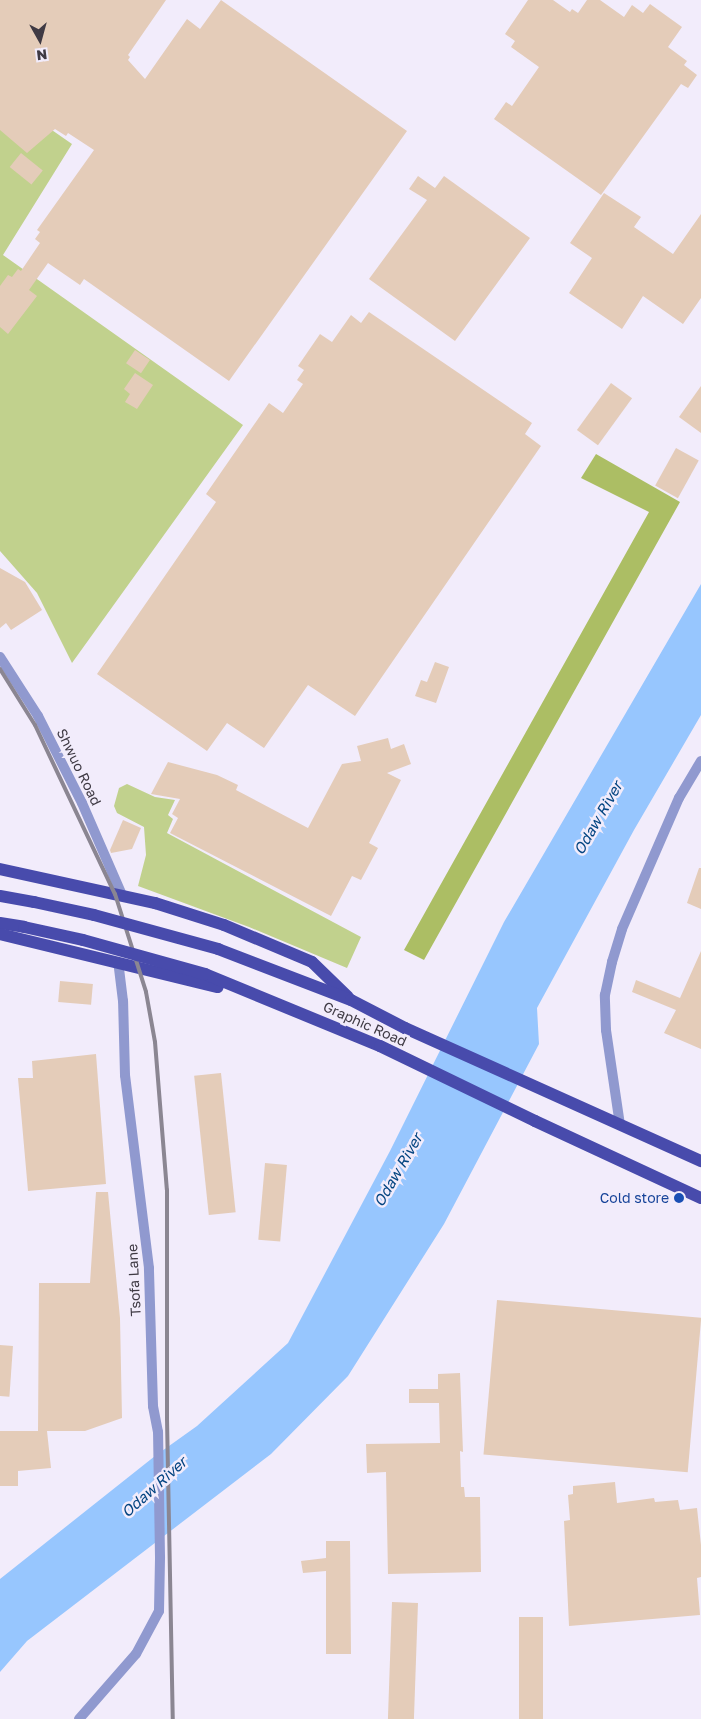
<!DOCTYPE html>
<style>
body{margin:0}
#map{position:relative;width:701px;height:1719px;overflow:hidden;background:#f2ecfb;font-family:"Golos Text",sans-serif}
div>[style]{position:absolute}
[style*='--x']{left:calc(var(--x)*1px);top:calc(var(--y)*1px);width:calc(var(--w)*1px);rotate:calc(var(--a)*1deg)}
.green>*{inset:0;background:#c1d18d}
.forest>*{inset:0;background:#acbe64}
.water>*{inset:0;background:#97c6fe}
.building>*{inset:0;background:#e4ccb9;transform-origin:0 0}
.minor>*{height:10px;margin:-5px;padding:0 5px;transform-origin:5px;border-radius:5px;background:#9099cf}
.primary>*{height:12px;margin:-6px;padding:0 6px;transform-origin:6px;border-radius:6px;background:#484bac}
.rail>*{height:4px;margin:-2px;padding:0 2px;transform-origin:2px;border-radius:2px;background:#8b8692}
.primary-bridge>*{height:12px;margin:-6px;padding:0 6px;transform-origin:6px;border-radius:6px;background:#484bac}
.dots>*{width:14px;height:14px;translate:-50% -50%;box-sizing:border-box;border:2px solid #f2ecfb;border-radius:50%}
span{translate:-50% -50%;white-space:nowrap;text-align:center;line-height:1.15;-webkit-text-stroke:5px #f2ecfb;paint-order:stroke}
.street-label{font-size:14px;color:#3f3a44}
.transit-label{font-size:14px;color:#164399}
.right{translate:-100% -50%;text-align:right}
.water-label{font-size:15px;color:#034481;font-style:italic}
.north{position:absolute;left:15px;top:15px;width:50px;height:50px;-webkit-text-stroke:4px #f2ecfb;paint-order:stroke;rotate:173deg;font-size:14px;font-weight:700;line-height:20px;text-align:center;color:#3f3a44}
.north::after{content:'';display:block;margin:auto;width:18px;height:22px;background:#3f3a44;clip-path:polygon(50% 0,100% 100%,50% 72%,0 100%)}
</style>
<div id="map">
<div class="green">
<i style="clip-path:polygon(0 94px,72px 144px,3px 255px,243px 425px,72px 663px,37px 593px,0 551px)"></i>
<i style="clip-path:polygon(127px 784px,155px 797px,175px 800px,168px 815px,173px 819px,167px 833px,361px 937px,347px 968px,249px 927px,138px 886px,146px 855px,144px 827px,117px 813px,114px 806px,119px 788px)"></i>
</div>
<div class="forest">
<i style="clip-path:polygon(596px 454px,680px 502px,424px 960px,404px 950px,649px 512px,581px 478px)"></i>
</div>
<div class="water">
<i style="clip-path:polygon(701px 584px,701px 715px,634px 830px,537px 1008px,539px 1044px,444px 1224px,348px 1376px,271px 1454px,27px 1641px,0 1672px,0 1579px,155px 1456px,197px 1426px,288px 1343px,390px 1151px,504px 922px)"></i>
</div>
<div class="building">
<i style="clip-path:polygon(0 0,166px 0,128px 55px,130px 57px,128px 60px,145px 79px,187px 19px,200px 29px,221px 0,407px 131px,229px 381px,84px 279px,80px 285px,48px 263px,29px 290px,37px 296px,8px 334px,0 327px,0 286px,8px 275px,12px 277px,18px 269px,21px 271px,40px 243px,35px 239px,40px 232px,37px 230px,94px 150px,68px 133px,66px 136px,55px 129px,27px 153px,0 130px)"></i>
<i style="clip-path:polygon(528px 0,553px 0,570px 12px,572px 9px,578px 13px,587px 0,600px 0,624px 17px,632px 5px,643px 13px,650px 4px,682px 27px,668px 47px,687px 61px,684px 65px,697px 75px,688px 88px,681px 84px,601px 195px,494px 119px,506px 102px,512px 106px,539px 67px,511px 47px,515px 41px,505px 34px)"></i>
<i style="left:21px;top:153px;width:28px;height:18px;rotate:39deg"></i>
<i style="clip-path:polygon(418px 176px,435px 188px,444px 176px,530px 238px,455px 341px,369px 279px,427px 200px,409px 189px)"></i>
<i style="clip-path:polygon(604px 193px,641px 217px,634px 227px,673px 254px,701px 214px,701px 298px,683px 324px,643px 296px,622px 329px,569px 293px,592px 258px,570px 243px)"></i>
<i style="clip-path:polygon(369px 312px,532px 423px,525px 434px,541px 446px,355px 716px,308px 685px,264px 748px,227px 723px,207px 751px,97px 674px,216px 502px,206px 494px,269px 403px,283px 413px,303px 384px,297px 380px,304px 370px,298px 366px,320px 334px,332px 342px,351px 315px,361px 323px)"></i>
<i style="left:135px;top:350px;width:18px;height:16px;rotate:34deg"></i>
<i style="clip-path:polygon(135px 373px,153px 385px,137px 409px,125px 402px,130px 394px,124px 389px)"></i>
<i style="left:611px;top:383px;width:26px;height:58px;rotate:36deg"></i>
<i style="clip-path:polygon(701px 386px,701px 433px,679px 417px)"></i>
<i style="left:676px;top:448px;width:26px;height:43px;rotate:29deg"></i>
<i style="clip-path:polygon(0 568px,25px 582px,42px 610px,11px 630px,6px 623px,0 628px)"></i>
<i style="clip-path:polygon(435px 662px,449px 667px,436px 703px,415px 696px,421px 680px,427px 682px)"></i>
<i style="clip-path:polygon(388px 738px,391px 749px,404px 744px,411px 764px,387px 773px,401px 780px,369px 843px,378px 848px,361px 880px,352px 876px,331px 916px,170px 833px,178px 818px,172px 814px,180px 799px,151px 794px,168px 762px,217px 775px,238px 785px,236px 790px,308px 828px,342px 764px,361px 761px,357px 746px)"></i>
<i style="clip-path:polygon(123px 820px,141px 828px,132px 849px,111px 853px,110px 850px)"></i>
<i style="clip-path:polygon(699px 868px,701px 868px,701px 909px,687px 903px)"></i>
<i style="clip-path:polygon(701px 951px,701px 1049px,664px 1033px,676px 1010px,632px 992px,636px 980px,680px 998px)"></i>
<i style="left:60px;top:981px;width:33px;height:21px;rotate:5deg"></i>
<i style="clip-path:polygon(96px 1054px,106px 1184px,28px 1191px,18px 1078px,33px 1078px,32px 1061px)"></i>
<i style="left:221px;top:1073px;width:140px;height:27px;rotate:84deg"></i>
<i style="left:265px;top:1163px;width:22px;height:77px;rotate:5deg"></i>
<i style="clip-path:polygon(96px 1192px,108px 1192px,120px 1318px,122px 1418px,85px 1431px,47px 1431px,51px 1468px,18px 1471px,18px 1486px,0 1486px,0 1431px,38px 1431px,39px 1283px,90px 1283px)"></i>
<i style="left:497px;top:1300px;width:205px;height:155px;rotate:5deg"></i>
<i style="left:0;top:1345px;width:13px;height:51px;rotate:4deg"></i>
<i style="clip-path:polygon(460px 1373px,463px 1452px,460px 1451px,461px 1487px,464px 1487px,465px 1497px,480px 1497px,481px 1572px,388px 1574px,386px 1472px,367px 1473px,366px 1444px,440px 1443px,439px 1403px,409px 1403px,409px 1389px,438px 1389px,438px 1374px)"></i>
<i style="clip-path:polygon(615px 1482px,617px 1503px,654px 1498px,655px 1502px,678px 1500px,680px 1510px,697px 1508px,701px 1545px,701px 1577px,697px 1578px,700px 1615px,569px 1626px,564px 1521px,570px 1520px,568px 1495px,573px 1494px,573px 1486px)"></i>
<i style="clip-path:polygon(326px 1541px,350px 1541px,351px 1654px,326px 1654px,326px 1571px,303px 1573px,301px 1561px,326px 1558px)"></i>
<i style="left:392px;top:1602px;width:26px;height:117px;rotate:2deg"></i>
<i style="left:519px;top:1617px;width:24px;height:102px"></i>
</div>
<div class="minor">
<i style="--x:0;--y:657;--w:70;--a:57.2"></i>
<i style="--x:38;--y:716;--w:97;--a:63.2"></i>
<i style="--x:82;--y:803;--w:100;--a:66.5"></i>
<i style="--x:620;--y:1125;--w:96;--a:-98.4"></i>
<i style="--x:606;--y:1030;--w:35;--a:-92"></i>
<i style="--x:605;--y:995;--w:34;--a:-78"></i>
<i style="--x:612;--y:962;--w:34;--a:-73"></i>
<i style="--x:622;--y:929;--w:143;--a:-66.5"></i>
<i style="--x:679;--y:798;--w:43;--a:-59.3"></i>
<i style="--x:79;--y:1719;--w:86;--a:-48.8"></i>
<i style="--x:136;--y:1654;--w:49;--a:-61.9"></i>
<i style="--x:159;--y:1611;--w:54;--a:-88.9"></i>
<i style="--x:160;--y:1557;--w:125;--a:-90.9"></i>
<i style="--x:158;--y:1432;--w:26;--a:-101"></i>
<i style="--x:153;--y:1406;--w:138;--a:-91.7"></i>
<i style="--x:149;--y:1268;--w:194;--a:-97.1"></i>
<i style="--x:125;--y:1075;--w:74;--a:-91.5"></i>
<i style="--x:123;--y:1001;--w:39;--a:-97"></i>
</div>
<div class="primary">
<i style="--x:0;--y:869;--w:159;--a:12.4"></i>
<i style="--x:155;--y:903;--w:72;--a:17.7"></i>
<i style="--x:224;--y:925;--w:95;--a:22.8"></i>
<i style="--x:312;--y:962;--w:50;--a:44.2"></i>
<i style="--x:0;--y:896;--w:35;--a:10"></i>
<i style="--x:0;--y:923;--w:24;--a:9"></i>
<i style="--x:0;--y:934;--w:224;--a:13.7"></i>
<i style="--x:218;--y:949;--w:142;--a:21"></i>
<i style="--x:351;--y:1000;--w:61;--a:27.4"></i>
<i style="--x:405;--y:1028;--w:325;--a:24.2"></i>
<i style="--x:205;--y:974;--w:189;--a:22.4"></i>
<i style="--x:380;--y:1046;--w:172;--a:25.8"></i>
<i style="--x:535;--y:1121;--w:183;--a:24.9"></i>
</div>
<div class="rail">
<i style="--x:0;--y:669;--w:66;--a:58"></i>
<i style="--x:35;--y:725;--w:187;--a:64.7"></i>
<i style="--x:115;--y:894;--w:103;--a:72.4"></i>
<i style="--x:146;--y:992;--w:51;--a:79.8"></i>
<i style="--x:155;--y:1042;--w:148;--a:85.4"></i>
<i style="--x:167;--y:1190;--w:229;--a:90"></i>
<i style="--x:167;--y:1419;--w:300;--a:88.9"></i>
</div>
<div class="primary-bridge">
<i style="--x:34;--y:902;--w:61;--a:12.2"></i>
<i style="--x:94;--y:915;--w:129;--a:15.3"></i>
<i style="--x:24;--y:927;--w:60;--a:12.4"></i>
<i style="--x:83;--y:940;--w:127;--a:15.6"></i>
</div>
<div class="dots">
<i style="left:679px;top:1198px;background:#1a4fb4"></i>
</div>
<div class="street-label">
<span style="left:79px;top:767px;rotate:64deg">Shwuo Road</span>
<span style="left:365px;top:1024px;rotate:24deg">Graphic Road</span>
<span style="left:134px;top:1280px;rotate:-93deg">Tsofa Lane</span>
</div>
<div class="transit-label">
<span class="right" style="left:669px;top:1198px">Cold store</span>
</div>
<div class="water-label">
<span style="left:598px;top:818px;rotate:-60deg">Odaw River</span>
<span style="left:398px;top:1170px;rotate:-60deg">Odaw River</span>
<span style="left:154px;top:1487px;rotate:-42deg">Odaw River</span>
</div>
<div class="north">N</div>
</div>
